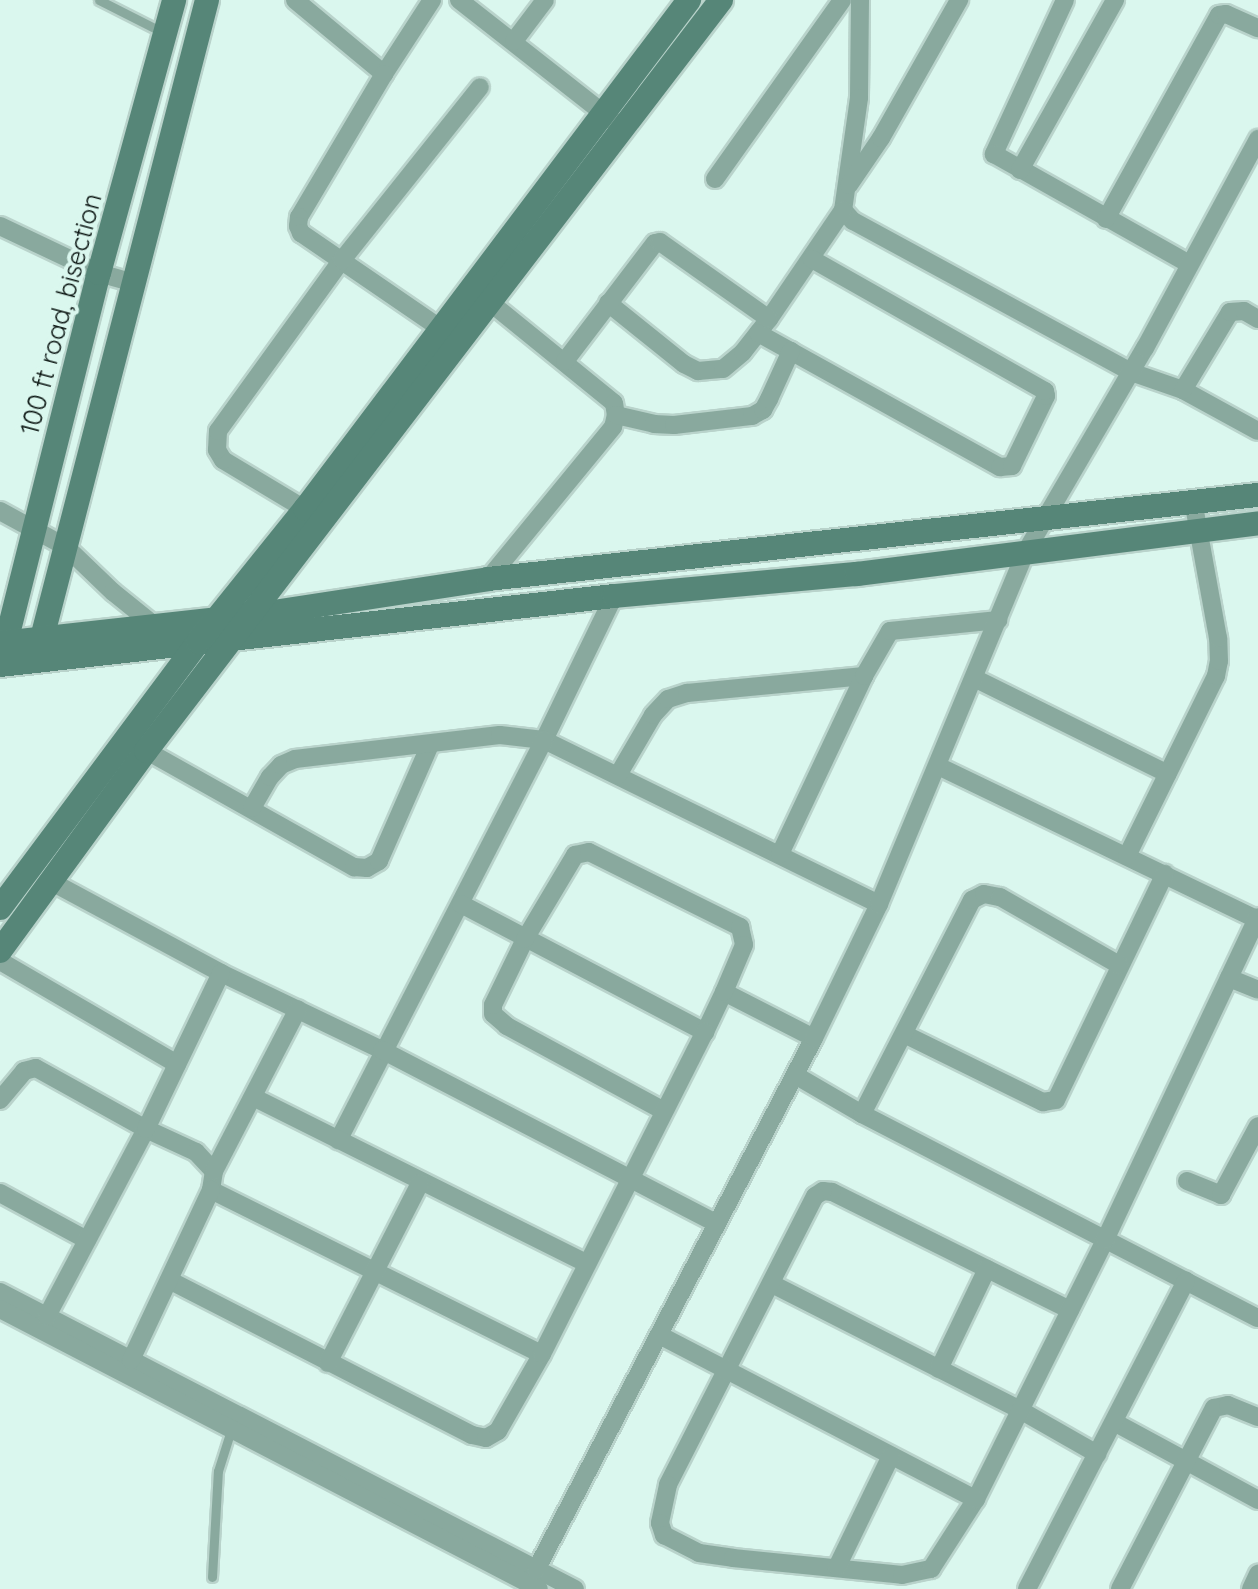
<!DOCTYPE html>
<style>
body{margin:0}
#map{position:relative;width:1258px;height:1589px;overflow:hidden;background:#daf7ee;font-family:Quicksand,sans-serif}
div>[style]{position:absolute}
[style*='--x']{left:calc(var(--x)*1px);top:calc(var(--y)*1px);width:calc(var(--w)*1px);rotate:calc(var(--a)*1deg)}
.roads{filter:drop-shadow(2px 0 #b9d3cb) drop-shadow(-2px 0 #b9d3cb) drop-shadow(0 2px #b9d3cb) drop-shadow(0 -2px #b9d3cb)}
.lane>*{height:9px;margin:-4.5px;padding:0 4.5px;transform-origin:4.5px;border-radius:4.5px;background:#89a99e}
.street>*{height:18px;margin:-9px;padding:0 9px;transform-origin:9px;border-radius:9px;background:#89a99e}
.secondary>*{height:24px;margin:-12px;padding:0 12px;transform-origin:12px;border-radius:12px;background:#568678}
span{translate:-50% -50%;white-space:nowrap;text-align:center;line-height:1.15;-webkit-text-stroke:8px #daf7ee;paint-order:stroke}
.street-label{font-size:26px;color:#0b1512}
</style>
<div id="map">
<div class="roads">
<div class="lane">
<div style="--x:99;--y:0;--w:73;--a:26.9"></div>
<div style="--x:212;--y:1577;--w:106;--a:-86.8"></div>
<div style="--x:218;--y:1471;--w:43;--a:-72.4"></div>
</div>
<div class="street">
<div style="--x:295;--y:0;--w:116;--a:39.7"></div>
<div style="--x:432;--y:0;--w:88;--a:123"></div>
<div style="--x:384;--y:74;--w:166;--a:120.7"></div>
<div style="--x:299;--y:217;--w:9;--a:96"></div>
<div style="--x:298;--y:226;--w:8;--a:67"></div>
<div style="--x:301;--y:233;--w:170;--a:34.4"></div>
<div style="--x:459;--y:0;--w:206;--a:38.1"></div>
<div style="--x:860;--y:0;--w:98;--a:90.6"></div>
<div style="--x:859;--y:98;--w:113;--a:98.1"></div>
<div style="--x:843;--y:210;--w:15;--a:48"></div>
<div style="--x:853;--y:221;--w:316;--a:28.5"></div>
<div style="--x:1131;--y:372;--w:55;--a:19.1"></div>
<div style="--x:1183;--y:390;--w:85;--a:28.7"></div>
<div style="--x:1065;--y:0;--w:170;--a:114.8"></div>
<div style="--x:994;--y:154;--w:224;--a:29.4"></div>
<div style="--x:514;--y:41;--w:51;--a:-52.9"></div>
<div style="--x:1020;--y:170;--w:195;--a:-60.8"></div>
<div style="--x:715;--y:179;--w:219;--a:-54.6"></div>
<div style="--x:849;--y:185;--w:57;--a:-55.8"></div>
<div style="--x:881;--y:138;--w:159;--a:-60.5"></div>
<div style="--x:1106;--y:219;--w:233;--a:-61"></div>
<div style="--x:1219;--y:15;--w:7;--a:-8"></div>
<div style="--x:1226;--y:14;--w:35;--a:24"></div>
<div style="--x:0;--y:226;--w:110;--a:25.4"></div>
<div style="--x:99;--y:273;--w:36;--a:16"></div>
<div style="--x:481;--y:295;--w:171;--a:39.1"></div>
<div style="--x:614;--y:403;--w:12;--a:81"></div>
<div style="--x:616;--y:415;--w:12;--a:104"></div>
<div style="--x:613;--y:427;--w:197;--a:129.4"></div>
<div style="--x:608;--y:303;--w:97;--a:38.8"></div>
<div style="--x:684;--y:364;--w:16;--a:27"></div>
<div style="--x:698;--y:371;--w:25;--a:-5"></div>
<div style="--x:723;--y:369;--w:26;--a:-40"></div>
<div style="--x:743;--y:352;--w:42;--a:-51.8"></div>
<div style="--x:769;--y:319;--w:132;--a:-55.8"></div>
<div style="--x:758;--y:333;--w:277;--a:29"></div>
<div style="--x:1000;--y:467;--w:12;--a:-5"></div>
<div style="--x:1012;--y:466;--w:78;--a:-64.1"></div>
<div style="--x:1046;--y:396;--w:5;--a:-101"></div>
<div style="--x:1045;--y:391;--w:268;--a:-150.5"></div>
<div style="--x:565;--y:361;--w:148;--a:-52.7"></div>
<div style="--x:655;--y:243;--w:5;--a:-11"></div>
<div style="--x:660;--y:242;--w:133;--a:35.2"></div>
<div style="--x:1183;--y:390;--w:91;--a:-58.9"></div>
<div style="--x:1230;--y:312;--w:14;--a:-4"></div>
<div style="--x:1244;--y:311;--w:16;--a:30"></div>
<div style="--x:616;--y:415;--w:39;--a:13"></div>
<div style="--x:654;--y:424;--w:20;--a:3"></div>
<div style="--x:674;--y:425;--w:79;--a:-6.6"></div>
<div style="--x:752;--y:416;--w:13;--a:-29"></div>
<div style="--x:763;--y:410;--w:13;--a:-61"></div>
<div style="--x:769;--y:399;--w:53;--a:-65.4"></div>
<div style="--x:0;--y:511;--w:75;--a:28.6"></div>
<div style="--x:66;--y:547;--w:65;--a:43.8"></div>
<div style="--x:113;--y:592;--w:53;--a:38.8"></div>
<div style="--x:154;--y:625;--w:8;--a:76"></div>
<div style="--x:313;--y:514;--w:105;--a:-149"></div>
<div style="--x:223;--y:460;--w:12;--a:-121"></div>
<div style="--x:217;--y:450;--w:19;--a:-87"></div>
<div style="--x:218;--y:431;--w:211;--a:-54.1"></div>
<div style="--x:342;--y:260;--w:221;--a:-51.4"></div>
<div style="--x:614;--y:596;--w:160;--a:115.9"></div>
<div style="--x:544;--y:740;--w:373;--a:26.1"></div>
<div style="--x:974;--y:678;--w:216;--a:26.3"></div>
<div style="--x:138;--y:746;--w:248;--a:29.3"></div>
<div style="--x:354;--y:867;--w:13;--a:4"></div>
<div style="--x:367;--y:868;--w:14;--a:-30"></div>
<div style="--x:379;--y:861;--w:127;--a:-66.3"></div>
<div style="--x:938;--y:766;--w:355;--a:25.7"></div>
<div style="--x:618;--y:775;--w:69;--a:-59.7"></div>
<div style="--x:653;--y:715;--w:22;--a:-47"></div>
<div style="--x:668;--y:699;--w:20;--a:-18"></div>
<div style="--x:687;--y:693;--w:178;--a:-5.5"></div>
<div style="--x:252;--y:808;--w:36;--a:-60"></div>
<div style="--x:270;--y:777;--w:16;--a:-47"></div>
<div style="--x:281;--y:765;--w:15;--a:-23"></div>
<div style="--x:295;--y:759;--w:206;--a:-6.7"></div>
<div style="--x:500;--y:735;--w:44;--a:6.5"></div>
<div style="--x:544;--y:740;--w:450;--a:117.2"></div>
<div style="--x:780;--y:854;--w:197;--a:-64.7"></div>
<div style="--x:864;--y:676;--w:52;--a:-60"></div>
<div style="--x:890;--y:631;--w:109;--a:-5.8"></div>
<div style="--x:1127;--y:856;--w:201;--a:-63.7"></div>
<div style="--x:1216;--y:676;--w:15;--a:-79"></div>
<div style="--x:1219;--y:661;--w:23;--a:-92"></div>
<div style="--x:1218;--y:638;--w:139;--a:-100.3"></div>
<div style="--x:52;--y:882;--w:192;--a:28.3"></div>
<div style="--x:221;--y:973;--w:178;--a:25.6"></div>
<div style="--x:382;--y:1050;--w:377;--a:27.4"></div>
<div style="--x:461;--y:904;--w:276;--a:27.7"></div>
<div style="--x:705;--y:1032;--w:44;--a:-64.6"></div>
<div style="--x:724;--y:992;--w:101;--a:27.1"></div>
<div style="--x:0;--y:961;--w:205;--a:30.2"></div>
<div style="--x:1229;--y:978;--w:31;--a:22"></div>
<div style="--x:906;--y:1035;--w:153;--a:26.1"></div>
<div style="--x:1043;--y:1102;--w:13;--a:-9"></div>
<div style="--x:1056;--y:1100;--w:251;--a:-64.3"></div>
<div style="--x:795;--y:1075;--w:78;--a:30.2"></div>
<div style="--x:862;--y:1114;--w:445;--a:27.3"></div>
<div style="--x:255;--y:1098;--w:370;--a:26.5"></div>
<div style="--x:0;--y:1100;--w:38;--a:-50"></div>
<div style="--x:24;--y:1071;--w:12;--a:-14"></div>
<div style="--x:36;--y:1068;--w:126;--a:29"></div>
<div style="--x:146;--y:1129;--w:55;--a:24.7"></div>
<div style="--x:196;--y:1152;--w:26;--a:47"></div>
<div style="--x:214;--y:1171;--w:19;--a:99"></div>
<div style="--x:211;--y:1190;--w:369;--a:26.4"></div>
<div style="--x:664;--y:1111;--w:179;--a:-151.6"></div>
<div style="--x:507;--y:1026;--w:18;--a:-139"></div>
<div style="--x:493;--y:1014;--w:9;--a:-90"></div>
<div style="--x:493;--y:1005;--w:73;--a:-64.1"></div>
<div style="--x:525;--y:939;--w:98;--a:-59.2"></div>
<div style="--x:575;--y:855;--w:14;--a:-12"></div>
<div style="--x:589;--y:852;--w:169;--a:26.4"></div>
<div style="--x:740;--y:927;--w:18;--a:77"></div>
<div style="--x:744;--y:945;--w:51;--a:113.1"></div>
<div style="--x:862;--y:1114;--w:241;--a:-62.8"></div>
<div style="--x:972;--y:900;--w:13;--a:-27"></div>
<div style="--x:984;--y:894;--w:16;--a:11"></div>
<div style="--x:1000;--y:897;--w:137;--a:29.7"></div>
<div style="--x:214;--y:1171;--w:182;--a:-62.6"></div>
<div style="--x:1187;--y:1181;--w:37;--a:22"></div>
<div style="--x:1221;--y:1195;--w:78;--a:-61.8"></div>
<div style="--x:0;--y:1193;--w:99;--a:28.4"></div>
<div style="--x:169;--y:1280;--w:340;--a:27.1"></div>
<div style="--x:472;--y:1435;--w:14;--a:12"></div>
<div style="--x:486;--y:1438;--w:14;--a:-30"></div>
<div style="--x:498;--y:1431;--w:89;--a:-60.3"></div>
<div style="--x:542;--y:1354;--w:361;--a:-63.2"></div>
<div style="--x:772;--y:1284;--w:278;--a:26.9"></div>
<div style="--x:1020;--y:1410;--w:89;--a:29.7"></div>
<div style="--x:0;--y:1292;--w:647;--a:27.32"></div>
<div style="--x:0;--y:1309;--w:607;--a:27.45"></div>
<div style="--x:1070;--y:1310;--w:266;--a:-153.6"></div>
<div style="--x:832;--y:1192;--w:9;--a:-174"></div>
<div style="--x:823;--y:1191;--w:9;--a:148"></div>
<div style="--x:815;--y:1196;--w:324;--a:117"></div>
<div style="--x:668;--y:1485;--w:39;--a:102"></div>
<div style="--x:660;--y:1523;--w:13;--a:72"></div>
<div style="--x:664;--y:1535;--w:39;--a:27"></div>
<div style="--x:699;--y:1553;--w:34;--a:8"></div>
<div style="--x:733;--y:1558;--w:170;--a:5.7"></div>
<div style="--x:902;--y:1575;--w:30;--a:-12"></div>
<div style="--x:931;--y:1569;--w:83;--a:-57.3"></div>
<div style="--x:976;--y:1499;--w:289;--a:-63.5"></div>
<div style="--x:1105;--y:1240;--w:357;--a:-64.7"></div>
<div style="--x:47;--y:1316;--w:212;--a:-62.1"></div>
<div style="--x:146;--y:1129;--w:173;--a:-64.3"></div>
<div style="--x:659;--y:1335;--w:357;--a:27.4"></div>
<div style="--x:131;--y:1360;--w:188;--a:-64.8"></div>
<div style="--x:328;--y:1363;--w:202;--a:-62.9"></div>
<div style="--x:939;--y:1369;--w:111;--a:-64.4"></div>
<div style="--x:1114;--y:1422;--w:164;--a:28.4"></div>
<div style="--x:837;--y:1567;--w:123;--a:-64.1"></div>
<div style="--x:536;--y:1570;--w:600;--a:-62.41"></div>
<div style="--x:814;--y:1038;--w:149;--a:-64.1"></div>
<div style="--x:879;--y:904;--w:380;--a:-67.4"></div>
<div style="--x:1025;--y:553;--w:238;--a:-59.7"></div>
<div style="--x:1145;--y:348;--w:238;--a:-61.6"></div>
<div style="--x:1027;--y:1589;--w:347;--a:-62.7"></div>
<div style="--x:1120;--y:1589;--w:204;--a:-62.6"></div>
<div style="--x:1214;--y:1408;--w:14;--a:-12"></div>
<div style="--x:1228;--y:1405;--w:32;--a:22"></div>
<div style="--x:1251;--y:1589;--w:17;--a:-65"></div>
</div>
<div class="secondary">
<div style="--x:42;--y:638;--w:659;--a:-75.5"></div>
<div style="--x:6;--y:642;--w:381;--a:-75.9"></div>
<div style="--x:99;--y:273;--w:283;--a:-74.6"></div>
<div style="--x:0;--y:643;--w:256;--a:-6.3"></div>
<div style="--x:254;--y:615;--w:237;--a:-8.7"></div>
<div style="--x:488;--y:579;--w:775;--a:-6.23"></div>
<div style="--x:0;--y:665;--w:618;--a:-6.41"></div>
<div style="--x:614;--y:596;--w:244;--a:-5.2"></div>
<div style="--x:857;--y:574;--w:404;--a:-7.2"></div>
<div style="--x:0;--y:908;--w:332;--a:-53.3"></div>
<div style="--x:198;--y:642;--w:171;--a:-51.2"></div>
<div style="--x:305;--y:509;--w:638;--a:-52.97"></div>
<div style="--x:0;--y:951;--w:248;--a:-53.9"></div>
<div style="--x:146;--y:751;--w:946;--a:-52.56"></div>
</div>
</div>
<div class="street-label">
<span style="left:61px;top:314px;rotate:-75deg">100 ft road, bisection</span>
</div>
</div>
